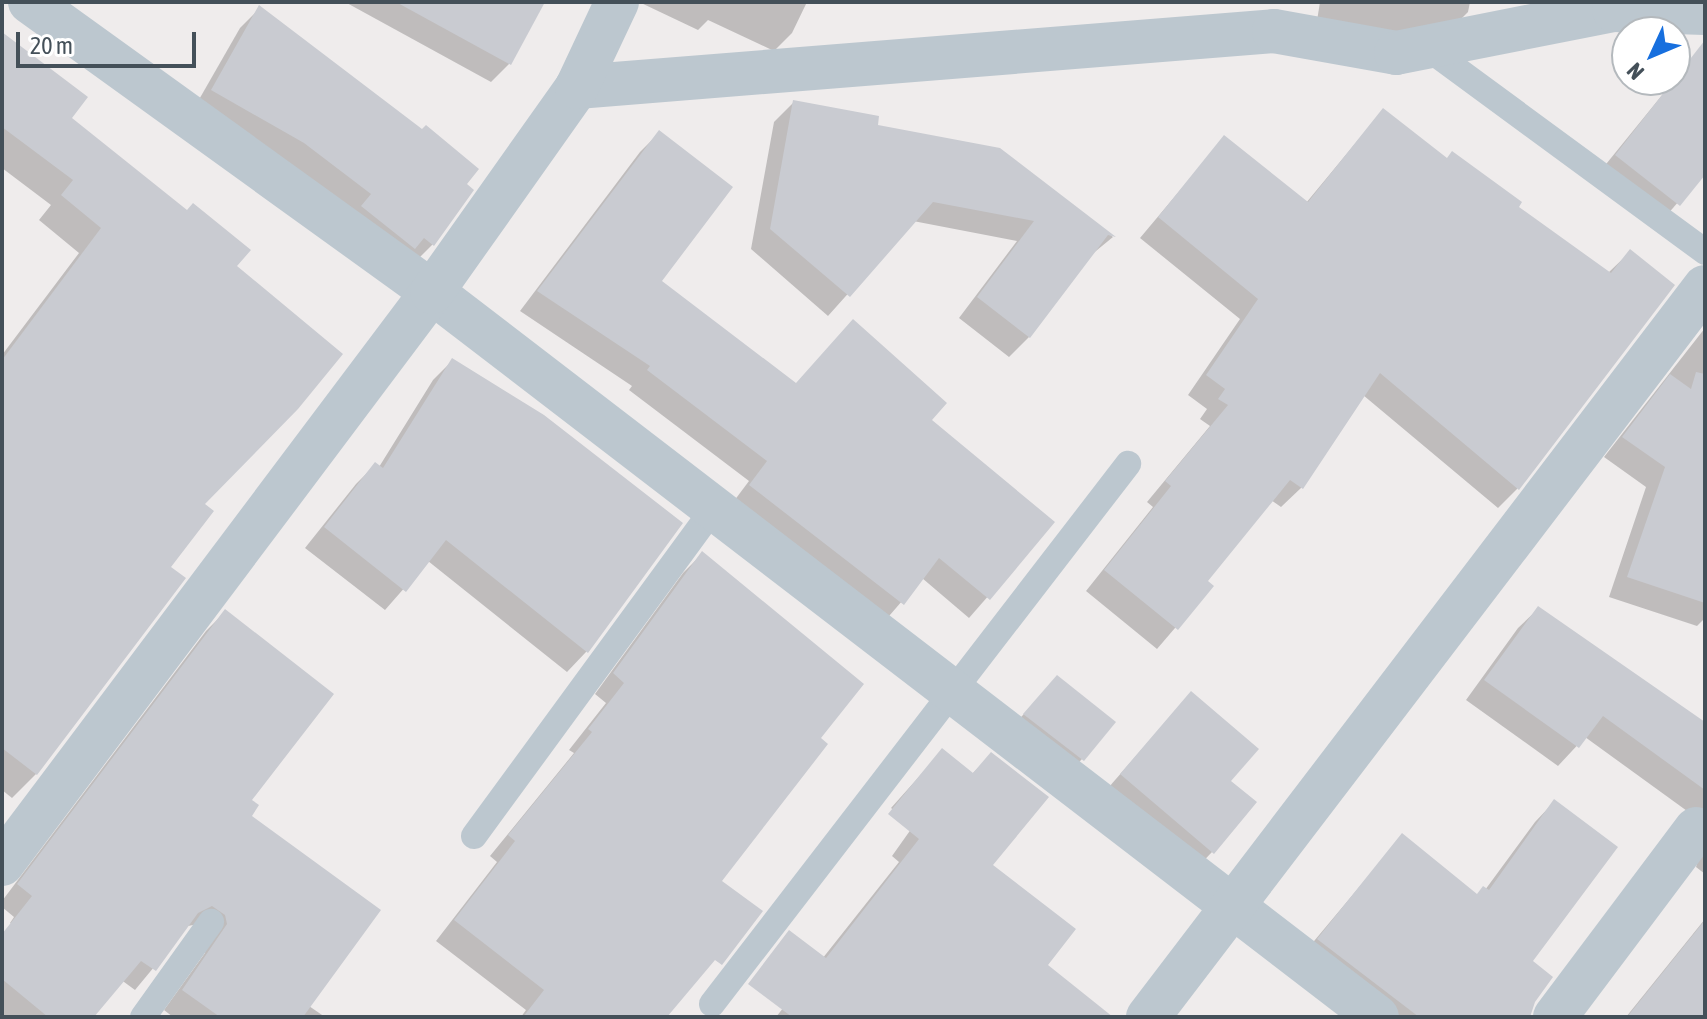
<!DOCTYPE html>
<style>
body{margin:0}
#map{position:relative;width:1707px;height:1019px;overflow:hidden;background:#efecec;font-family:"Asap Condensed",sans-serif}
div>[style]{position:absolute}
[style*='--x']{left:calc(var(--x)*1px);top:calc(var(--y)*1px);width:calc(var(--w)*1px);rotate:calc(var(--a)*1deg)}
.shadow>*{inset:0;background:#0003}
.building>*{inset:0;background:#c9cbd1}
.service>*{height:26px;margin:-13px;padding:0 13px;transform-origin:13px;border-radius:13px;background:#bcc7cf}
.minor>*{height:44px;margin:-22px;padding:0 22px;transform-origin:22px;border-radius:22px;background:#bcc7cf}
span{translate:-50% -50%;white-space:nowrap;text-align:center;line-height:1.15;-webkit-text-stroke:6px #fff;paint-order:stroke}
.frame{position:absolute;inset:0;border:4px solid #445059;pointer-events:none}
.north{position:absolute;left:1611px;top:16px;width:80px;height:80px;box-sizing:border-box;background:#fff;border:2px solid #b4b9bd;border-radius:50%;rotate:226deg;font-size:22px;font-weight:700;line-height:32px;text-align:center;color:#445059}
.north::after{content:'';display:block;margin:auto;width:28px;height:36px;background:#176fde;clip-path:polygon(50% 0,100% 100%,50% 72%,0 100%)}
.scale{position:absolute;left:16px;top:32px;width:180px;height:36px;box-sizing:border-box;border:4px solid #445059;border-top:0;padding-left:10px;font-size:24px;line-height:28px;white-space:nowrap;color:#445059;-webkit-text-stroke:6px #fff;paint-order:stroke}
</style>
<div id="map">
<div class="shadow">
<div style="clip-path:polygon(345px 2px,543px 2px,509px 64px,491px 82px)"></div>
<div style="clip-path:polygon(639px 2px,807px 2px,792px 33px,774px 51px,708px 20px,698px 30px)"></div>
<div style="clip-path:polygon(1320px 2px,1470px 2px,1468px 12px,1448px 32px,1400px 42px,1316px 27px)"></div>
<div style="clip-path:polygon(260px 8px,422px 131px,464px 185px,434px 243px,414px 263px,193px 110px,240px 28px)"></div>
<div style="clip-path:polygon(2px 34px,69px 118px,234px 267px,202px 504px,168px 567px,36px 774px,12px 798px,2px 790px,2px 355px,79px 253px,39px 220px,51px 205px,2px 168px)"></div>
<div style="clip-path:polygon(1702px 46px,1705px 171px,1660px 223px,1598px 174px)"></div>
<div style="clip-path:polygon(794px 102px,875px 126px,999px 150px,1113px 237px,1091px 255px,1029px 337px,1009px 357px,959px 318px,1017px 241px,913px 221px,828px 316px,751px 249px,774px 122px)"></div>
<div style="clip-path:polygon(1383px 110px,1446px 160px,1608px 273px,1630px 252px,1672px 285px,1517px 489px,1498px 508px,1363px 395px,1301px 488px,1281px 507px,1271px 500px,1205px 581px,1211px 586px,1157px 649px,1086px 591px,1153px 507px,1147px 502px,1210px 426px,1200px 419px,1207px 409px,1188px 395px,1240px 319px,1140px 238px,1224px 138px,1306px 203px)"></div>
<div style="clip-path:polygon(659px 133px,660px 282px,795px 385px,929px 420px,1053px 522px,969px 618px,922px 578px,883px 623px,731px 505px,749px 481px,629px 390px,632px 386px,520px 311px,640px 152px)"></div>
<div style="clip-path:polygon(1705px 328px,1705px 618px,1697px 626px,1609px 597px,1646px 487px,1604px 457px)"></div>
<div style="clip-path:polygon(452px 361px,681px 523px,586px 652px,567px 672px,428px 561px,385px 610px,305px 548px,356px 484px,375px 465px,379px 467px,433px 380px)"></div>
<div style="clip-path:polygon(702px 554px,818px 738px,719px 881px,665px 1017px,521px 1017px,526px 1010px,436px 941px,497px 862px,490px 856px,574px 753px,569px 750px,606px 703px,595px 694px,683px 573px)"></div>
<div style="clip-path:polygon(1538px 609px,1705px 726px,1705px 824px,1585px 737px,1558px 766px,1466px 700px,1518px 628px)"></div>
<div style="clip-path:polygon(225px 612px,249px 816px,309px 1006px,325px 1017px,173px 1017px,164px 1010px,205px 953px,206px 935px,193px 925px,188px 926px,135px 990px,120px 979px,108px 991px,10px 923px,14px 917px,2px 907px,2px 901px,206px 631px)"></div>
<div style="clip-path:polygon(1057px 677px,1082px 759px,1063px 779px,1005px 735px)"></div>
<div style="clip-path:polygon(1191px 693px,1228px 782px,1212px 852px,1193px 872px,1102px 795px)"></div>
<div style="clip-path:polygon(942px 751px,971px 775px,991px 755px,990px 865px,1045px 965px,1083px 1017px,776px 1017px,899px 862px,892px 856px,914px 825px,891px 808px)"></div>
<div style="clip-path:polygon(1554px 802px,1520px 1017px,1371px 1017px,1299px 959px,1402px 836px,1476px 896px,1485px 890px,1535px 822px)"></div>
<div style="clip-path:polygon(1705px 836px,1705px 874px,1696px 867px)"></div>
<div style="clip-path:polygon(1705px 919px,1705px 1017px,1626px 1017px)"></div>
<div style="clip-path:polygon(2px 973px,55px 1017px,2px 1017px)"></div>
</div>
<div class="building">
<div style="clip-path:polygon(396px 2px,545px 2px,511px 65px)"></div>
<div style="clip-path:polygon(259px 5px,422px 129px,426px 125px,479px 169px,467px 184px,474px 190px,434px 246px,424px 238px,415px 249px,361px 206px,371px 194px,304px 143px,211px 90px)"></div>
<div style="clip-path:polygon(2px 32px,88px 97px,72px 118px,187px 210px,193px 203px,251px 250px,237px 266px,343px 354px,298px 409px,205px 504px,214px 511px,171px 567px,186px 578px,37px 775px,2px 748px,2px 360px,101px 228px,61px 195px,73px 180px,2px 127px)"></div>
<div style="clip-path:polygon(1705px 40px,1705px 175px,1680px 206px,1615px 155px)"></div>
<div style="clip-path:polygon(793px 100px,879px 116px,878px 125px,1000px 148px,1116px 237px,1108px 235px,1030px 338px,977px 297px,1034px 221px,933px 202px,850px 297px,770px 229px)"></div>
<div style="clip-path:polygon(1383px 108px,1447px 158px,1452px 151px,1522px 202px,1519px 207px,1611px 273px,1630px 249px,1675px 285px,1519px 490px,1380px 373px,1303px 489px,1290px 480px,1208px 581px,1214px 586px,1178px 630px,1104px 570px,1171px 486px,1165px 481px,1228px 405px,1218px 399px,1225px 389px,1206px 375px,1258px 299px,1158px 217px,1224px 135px,1308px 202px)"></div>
<div style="clip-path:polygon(659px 130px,733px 187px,662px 281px,796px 383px,853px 319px,947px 403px,932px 420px,1055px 522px,990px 600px,939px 558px,904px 605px,749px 485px,767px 461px,647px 370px,650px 366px,537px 291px)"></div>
<div style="clip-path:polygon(452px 358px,544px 415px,683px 523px,588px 653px,446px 540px,406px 592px,324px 527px,375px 462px,383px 468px)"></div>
<div style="clip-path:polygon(1696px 372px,1705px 374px,1705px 603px,1627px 577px,1665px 467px,1622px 437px,1670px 374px,1691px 389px)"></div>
<div style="clip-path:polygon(702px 551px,864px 684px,821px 738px,828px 744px,722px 881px,763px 911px,722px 965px,715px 960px,667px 1017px,523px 1017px,544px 990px,454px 920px,515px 841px,508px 835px,592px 732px,588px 729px,624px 683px,613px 673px)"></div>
<div style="clip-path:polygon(1538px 606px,1705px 722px,1705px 790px,1603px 716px,1579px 748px,1484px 680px)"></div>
<div style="clip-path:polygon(225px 609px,334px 694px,252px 800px,259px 805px,252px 816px,381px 910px,303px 1017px,220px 1017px,182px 990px,227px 924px,225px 915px,212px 906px,198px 913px,156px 971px,141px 961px,94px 1017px,48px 1017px,2px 979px,2px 934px,32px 896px,17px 884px)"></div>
<div style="clip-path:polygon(1057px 675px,1116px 722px,1084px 761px,1023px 714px)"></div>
<div style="clip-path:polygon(1191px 691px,1259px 749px,1231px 781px,1257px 802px,1214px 854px,1120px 774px)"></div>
<div style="clip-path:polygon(942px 748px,973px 773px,991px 752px,1049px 797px,993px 865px,1076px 929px,1048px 965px,1113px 1017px,792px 1017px,748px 984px,789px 930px,826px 958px,919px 839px,888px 814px)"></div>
<div style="clip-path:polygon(1554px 799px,1618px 847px,1533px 961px,1553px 977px,1535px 1002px,1530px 1017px,1419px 1017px,1317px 939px,1402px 833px,1477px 894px,1483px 886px,1489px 890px)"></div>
<div style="clip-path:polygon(1705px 920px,1705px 1017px,1627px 1017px)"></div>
</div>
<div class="service">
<div style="--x:1429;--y:49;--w:343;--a:36.3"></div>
<div style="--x:474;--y:836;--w:406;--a:-53.8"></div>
<div style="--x:712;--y:1004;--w:682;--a:-52.39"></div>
<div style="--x:143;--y:1017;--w:117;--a:-54.4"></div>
</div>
<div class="minor">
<div style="--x:30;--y:2;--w:496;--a:35.8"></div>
<div style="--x:432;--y:292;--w:1191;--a:37.5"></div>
<div style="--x:577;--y:87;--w:699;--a:-4.59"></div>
<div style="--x:1274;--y:31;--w:124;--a:10.2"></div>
<div style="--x:1396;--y:53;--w:222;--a:-11.2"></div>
<div style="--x:1614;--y:10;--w:91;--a:1.9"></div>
<div style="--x:2;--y:864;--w:716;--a:-53.07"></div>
<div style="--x:432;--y:292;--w:251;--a:-54.7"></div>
<div style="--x:577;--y:87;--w:94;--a:-64.8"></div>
<div style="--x:1148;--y:1017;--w:918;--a:-52.66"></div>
<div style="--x:1555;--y:1017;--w:235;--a:-53.1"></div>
</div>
<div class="frame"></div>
<div class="north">N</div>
<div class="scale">20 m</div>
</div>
